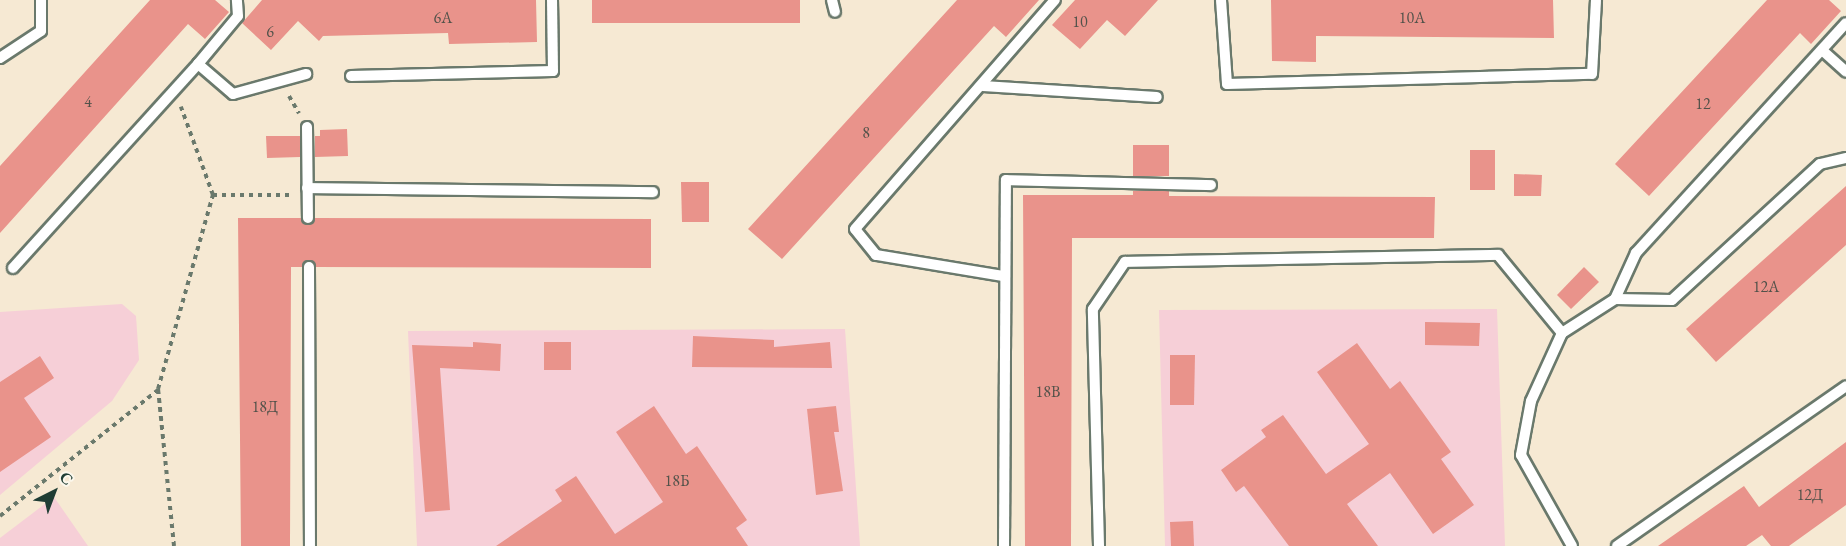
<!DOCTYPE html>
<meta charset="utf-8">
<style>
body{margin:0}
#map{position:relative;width:1846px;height:546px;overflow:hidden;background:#f6e9d3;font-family:"EB Garamond",serif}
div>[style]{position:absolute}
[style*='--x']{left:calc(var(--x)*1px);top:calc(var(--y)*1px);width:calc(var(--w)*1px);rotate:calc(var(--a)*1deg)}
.built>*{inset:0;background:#f6cfd7}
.building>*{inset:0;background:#e9938b}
.path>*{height:4px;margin-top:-2px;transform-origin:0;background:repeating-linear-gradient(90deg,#6a796c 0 4.5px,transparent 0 9px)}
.roads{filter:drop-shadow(2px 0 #6a796c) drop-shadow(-2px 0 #6a796c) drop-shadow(0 2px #6a796c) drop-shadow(0 -2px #6a796c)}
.lane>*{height:10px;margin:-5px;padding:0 5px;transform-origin:5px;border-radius:5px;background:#fff}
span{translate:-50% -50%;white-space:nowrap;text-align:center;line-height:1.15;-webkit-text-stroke:4.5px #fbf7ec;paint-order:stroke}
.number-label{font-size:16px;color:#52524a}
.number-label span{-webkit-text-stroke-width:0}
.north{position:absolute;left:24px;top:462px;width:60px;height:60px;-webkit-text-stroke:4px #fbf7ec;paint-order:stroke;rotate:42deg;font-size:16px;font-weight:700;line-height:24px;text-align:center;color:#1f3d34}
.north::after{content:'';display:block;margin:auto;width:21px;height:27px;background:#1f3d34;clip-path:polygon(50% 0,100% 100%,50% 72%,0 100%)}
</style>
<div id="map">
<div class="built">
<div style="clip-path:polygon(122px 304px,136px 316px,139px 360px,112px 401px,0 495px,0 312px)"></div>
<div style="clip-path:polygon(1497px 309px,1505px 546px,1165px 546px,1159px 310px)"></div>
<div style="clip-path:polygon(845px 329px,860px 546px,417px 546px,408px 331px)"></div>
<div style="clip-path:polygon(54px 497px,88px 546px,0 546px,0 538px)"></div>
</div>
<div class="building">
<div style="clip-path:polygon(150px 0,215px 0,229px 12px,205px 39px,188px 24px,0 233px,0 166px)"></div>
<div style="clip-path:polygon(262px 0,536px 0,537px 42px,449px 44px,448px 33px,323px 36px,319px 41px,298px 21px,271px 50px,242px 23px)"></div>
<div style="clip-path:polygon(592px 0,800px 0,800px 23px,592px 23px)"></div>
<div style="clip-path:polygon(957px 0,1039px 0,1006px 37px,994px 26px,782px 259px,748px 229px)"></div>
<div style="clip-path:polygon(1075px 0,1158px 0,1125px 36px,1107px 20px,1080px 49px,1052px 25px)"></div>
<div style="clip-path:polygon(1271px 0,1553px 0,1554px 38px,1316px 36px,1316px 62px,1272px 61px)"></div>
<div style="clip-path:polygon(1767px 0,1829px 0,1841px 11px,1811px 44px,1800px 33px,1649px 196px,1615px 164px)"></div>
<div style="clip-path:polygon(347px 129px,348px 156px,315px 157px,315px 136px,320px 136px,320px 130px)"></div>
<div style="clip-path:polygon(266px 136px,300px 136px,300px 157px,267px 158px)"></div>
<div style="clip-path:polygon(1133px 145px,1169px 145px,1169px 176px,1133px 176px)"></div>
<div style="clip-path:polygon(1470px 150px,1495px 150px,1495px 190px,1470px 190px)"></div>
<div style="clip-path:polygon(1514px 174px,1542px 175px,1541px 196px,1514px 196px)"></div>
<div style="clip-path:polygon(681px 182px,709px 182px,709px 222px,682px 222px)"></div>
<div style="clip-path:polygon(1846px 186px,1846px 245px,1716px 362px,1686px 329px)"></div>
<div style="clip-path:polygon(1133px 191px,1169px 191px,1169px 196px,1435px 197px,1434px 238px,1072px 238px,1071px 546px,1025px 546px,1023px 195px,1133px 195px)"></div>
<div style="clip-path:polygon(238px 218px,301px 218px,308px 225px,315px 218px,651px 219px,651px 268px,316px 267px,310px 260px,302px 267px,291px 267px,290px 546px,241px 546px)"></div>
<div style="clip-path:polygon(1584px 267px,1599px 282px,1571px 309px,1557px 295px)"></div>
<div style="clip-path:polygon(1425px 322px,1480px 323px,1479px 346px,1425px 345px)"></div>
<div style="clip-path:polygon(693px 336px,774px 340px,774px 347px,830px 342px,832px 368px,692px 367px)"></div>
<div style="clip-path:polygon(473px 342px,501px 344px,500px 371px,440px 368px,450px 510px,425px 512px,412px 345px,473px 347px)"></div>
<div style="clip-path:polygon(544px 342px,571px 342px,571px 370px,544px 370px)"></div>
<div style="clip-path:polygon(1357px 343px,1390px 389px,1400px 381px,1436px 431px,1451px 452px,1441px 459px,1474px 505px,1433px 534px,1390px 473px,1347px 504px,1378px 546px,1289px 546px,1244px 486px,1236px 492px,1221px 470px,1266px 437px,1261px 430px,1283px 415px,1326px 474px,1369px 444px,1317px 372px)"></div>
<div style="clip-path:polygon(1170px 355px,1195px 355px,1194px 405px,1170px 405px)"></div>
<div style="clip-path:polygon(40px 356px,54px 378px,24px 398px,51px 437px,0 472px,0 382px)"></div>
<div style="clip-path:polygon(654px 406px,686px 454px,697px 446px,747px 520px,736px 528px,748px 546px,496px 546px,562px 501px,555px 490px,576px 476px,615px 534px,663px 502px,616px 432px)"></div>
<div style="clip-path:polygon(836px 406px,839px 432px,834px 432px,843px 491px,816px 495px,807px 409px)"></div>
<div style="clip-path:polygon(1846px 442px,1846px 505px,1789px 546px,1771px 546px,1762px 535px,1746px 546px,1658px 546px,1744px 486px,1759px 507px)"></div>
<div style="clip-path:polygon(1193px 521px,1194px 546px,1171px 546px,1170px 522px)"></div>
</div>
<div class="path">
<div style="--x:289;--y:96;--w:20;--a:60"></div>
<div style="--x:213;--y:195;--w:77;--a:0"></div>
<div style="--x:0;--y:516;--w:202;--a:-38.6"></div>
<div style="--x:174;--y:546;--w:158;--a:-95.8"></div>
<div style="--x:158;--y:389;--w:202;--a:-74.2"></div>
<div style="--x:213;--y:195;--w:94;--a:-110"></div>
</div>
<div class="roads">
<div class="lane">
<div style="--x:832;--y:0;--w:12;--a:76"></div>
<div style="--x:1221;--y:0;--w:84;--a:85.9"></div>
<div style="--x:1227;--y:84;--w:365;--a:-1.6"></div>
<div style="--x:1592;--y:74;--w:74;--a:-86.9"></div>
<div style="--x:1823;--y:51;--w:31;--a:42"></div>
<div style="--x:0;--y:58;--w:49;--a:-33.4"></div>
<div style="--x:41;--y:31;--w:31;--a:-90"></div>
<div style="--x:198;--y:64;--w:46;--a:40.6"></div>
<div style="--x:233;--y:94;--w:76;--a:-15.3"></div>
<div style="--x:351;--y:76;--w:202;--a:-1.4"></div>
<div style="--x:553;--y:71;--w:71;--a:-90.8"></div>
<div style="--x:983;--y:86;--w:174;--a:3.6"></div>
<div style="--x:307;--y:127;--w:91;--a:89.4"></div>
<div style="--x:307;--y:188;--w:346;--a:0.7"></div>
<div style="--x:309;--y:267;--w:279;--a:89.8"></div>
<div style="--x:13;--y:268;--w:275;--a:-47.8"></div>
<div style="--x:198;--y:64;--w:62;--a:-50.2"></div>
<div style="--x:238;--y:16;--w:16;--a:-94"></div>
<div style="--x:1003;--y:276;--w:129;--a:-170.6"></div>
<div style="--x:876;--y:255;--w:33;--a:-129"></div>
<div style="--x:855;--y:229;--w:304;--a:-48.9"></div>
<div style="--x:1615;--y:299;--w:57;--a:1"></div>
<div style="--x:1672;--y:300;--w:201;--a:-42.6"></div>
<div style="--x:1820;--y:164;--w:27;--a:-13"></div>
<div style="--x:1562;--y:333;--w:63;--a:-32.7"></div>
<div style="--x:1615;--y:299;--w:51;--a:-65.5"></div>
<div style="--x:1636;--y:253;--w:311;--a:-47.6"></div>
<div style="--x:1004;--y:546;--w:366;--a:-89.7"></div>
<div style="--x:1006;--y:180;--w:205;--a:1.4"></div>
<div style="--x:1099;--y:546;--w:237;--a:-91.5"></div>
<div style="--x:1093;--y:309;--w:57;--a:-55.8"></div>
<div style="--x:1125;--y:262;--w:373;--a:-1.1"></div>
<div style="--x:1498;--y:255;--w:101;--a:50.6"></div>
<div style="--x:1562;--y:333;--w:75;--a:114.5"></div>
<div style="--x:1531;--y:401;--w:55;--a:100.5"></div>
<div style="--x:1521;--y:455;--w:104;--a:60.7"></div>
<div style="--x:1617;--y:546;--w:279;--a:-34.9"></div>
</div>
</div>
<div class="number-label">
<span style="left:443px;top:18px">6А</span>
<span style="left:1412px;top:18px">10А</span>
<span style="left:1080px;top:22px">10</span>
<span style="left:270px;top:32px">6</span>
<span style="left:88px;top:102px">4</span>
<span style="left:1703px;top:104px">12</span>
<span style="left:866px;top:133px">8</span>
<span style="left:1766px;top:287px">12А</span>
<span style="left:1048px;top:392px">18В</span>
<span style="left:265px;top:407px">18Д</span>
<span style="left:677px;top:481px">18Б</span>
<span style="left:1810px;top:495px">12Д</span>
</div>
<div class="north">С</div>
</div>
